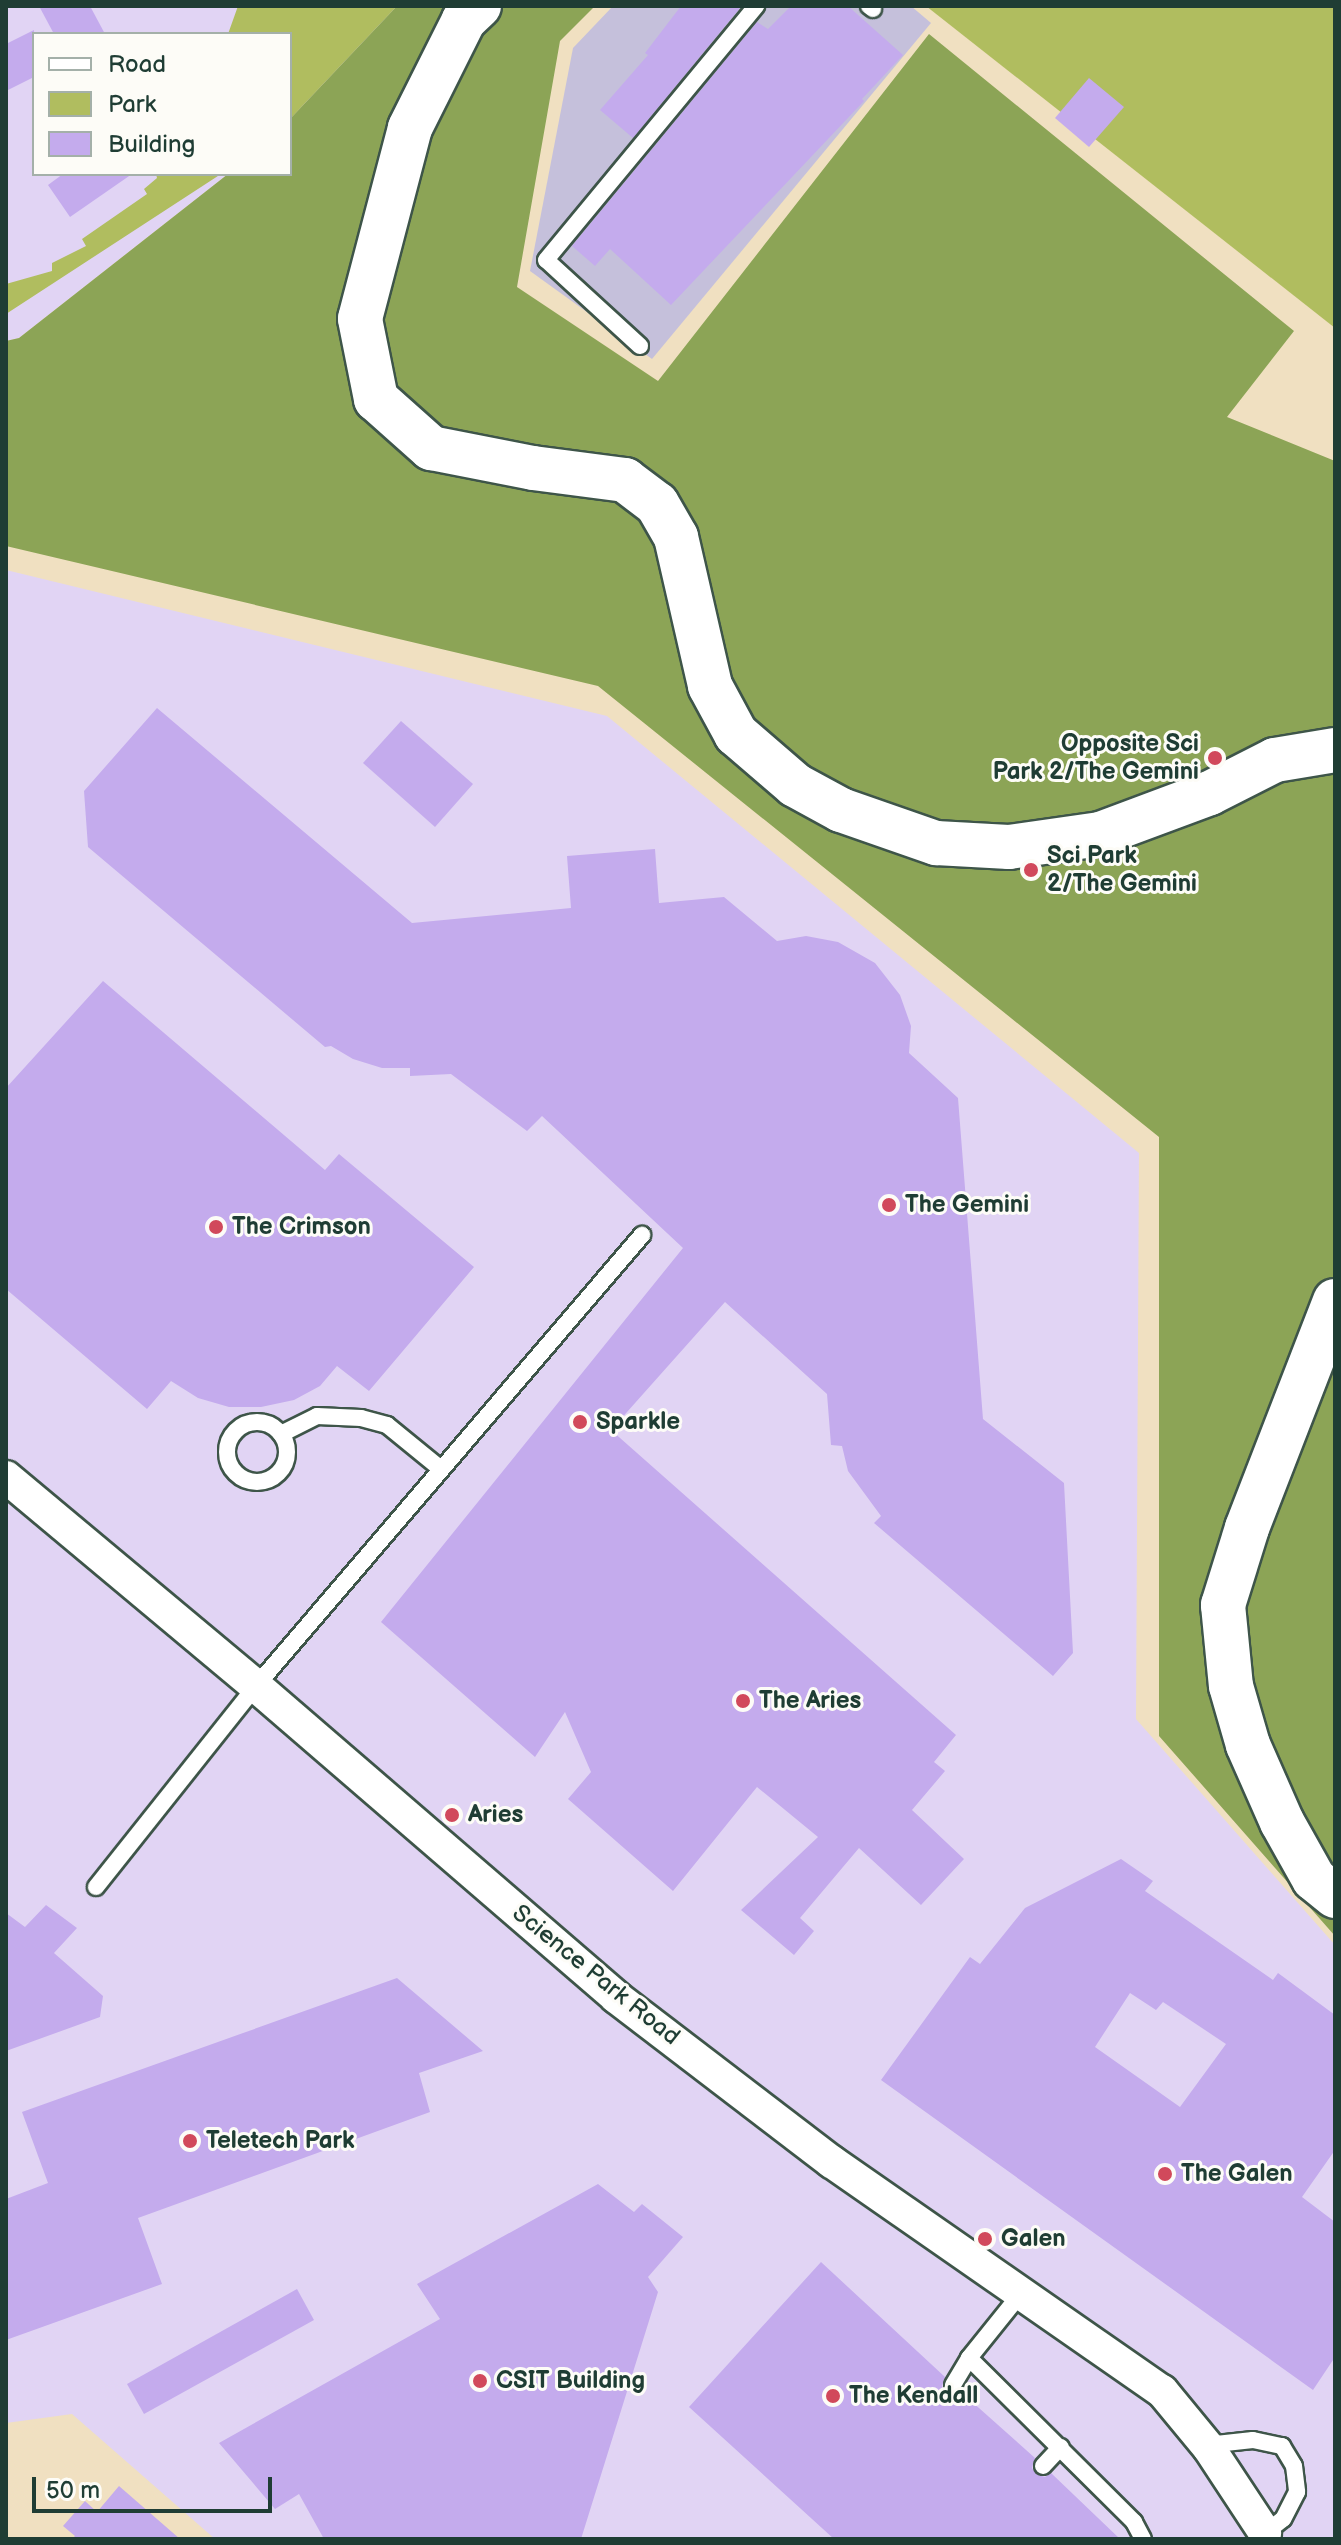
<!DOCTYPE html>
<style>
body{margin:0}
#map{position:relative;width:1341px;height:2545px;overflow:hidden;background:#f0e0c1;font-family:"Balsamiq Sans",sans-serif}
div>[style]{position:absolute}
[style*='--x']{left:calc(var(--x)*1px);top:calc(var(--y)*1px);width:calc(var(--w)*1px);rotate:calc(var(--a)*1deg)}
.built>*{inset:0;background:#e1d4f4}
.industrial>*{inset:0;background:#c5c0db}
.green>*{inset:0;background:#b0bd5f}
.forest>*{inset:0;background:#8ca456}
.building>*{inset:0;background:#c4abed}
.roads{filter:drop-shadow(2px 0 #3e5549) drop-shadow(-2px 0 #3e5549) drop-shadow(0 2px #3e5549) drop-shadow(0 -2px #3e5549)}
.lane>*{height:16px;margin:-8px;padding:0 8px;transform-origin:8px;border-radius:8px;background:#fff}
.lane>.ring{margin:-8px;padding:0;box-sizing:content-box;background:none;border:16px solid #fff;border-radius:50%}
.street>*{height:32px;margin:-16px;padding:0 16px;transform-origin:16px;border-radius:16px;background:#fff}
.secondary>*{height:44px;margin:-22px;padding:0 22px;transform-origin:22px;border-radius:22px;background:#fff}
.dots>*{width:22px;height:22px;translate:-50% -50%;box-sizing:border-box;border:4px solid #fdfcf7;border-radius:50%}
span{translate:-50% -50%;white-space:nowrap;text-align:center;line-height:1.15;-webkit-text-stroke:6px #fdfcf7;paint-order:stroke}
.poi-label{font-size:24px;color:#1f3d34;font-weight:700}
.right{translate:-100% -50%;text-align:right}
.left{translate:0 -50%;text-align:left}
.street-label{font-size:24px;color:#1f3d34}
.frame{position:absolute;inset:0;border:8px solid #1f3d34;pointer-events:none}
.legend{position:absolute;left:32px;top:32px;width:260px;height:144px;box-sizing:border-box;background:#fdfcf7;border:2px solid #a4b0a9;margin:0;padding:10px 14px;list-style:none;font-size:24px;color:#1f3d34}
.legend li{display:flex;align-items:center;gap:16px;height:40px}
.legend b{width:40px;border:2px solid #a4b0a9}
.scale{position:absolute;left:32px;top:2477px;width:240px;height:36px;box-sizing:border-box;border:4px solid #1f3d34;border-top:0;padding-left:10px;font-size:24px;line-height:28px;white-space:nowrap;color:#1f3d34;-webkit-text-stroke:6px #fdfcf7;paint-order:stroke}
</style>
<div id="map">
<div class="built">
<div style="clip-path:polygon(6px 6px,397px 6px,290px 119px,290px 34px,34px 34px,34px 174px,228px 174px,19px 338px,6px 341px)"></div>
<div style="clip-path:polygon(6px 570px,607px 716px,1139px 1153px,1136px 1719px,1335px 1945px,1335px 2539px,215px 2539px,72px 2414px,6px 2423px)"></div>
</div>
<div class="industrial">
<div style="clip-path:polygon(613px 6px,911px 6px,931px 23px,652px 359px,530px 271px,573px 48px)"></div>
</div>
<div class="green">
<div style="clip-path:polygon(238px 6px,397px 6px,290px 119px,290px 34px,228px 34px)"></div>
<div style="clip-path:polygon(926px 6px,1335px 6px,1335px 328px)"></div>
<div style="clip-path:polygon(156px 174px,221px 174px,6px 314px,6px 284px,52px 271px,52px 263px,86px 246px,82px 239px,147px 194px,144px 189px,157px 178px)"></div>
</div>
<div class="forest">
<div style="clip-path:polygon(397px 6px,595px 6px,560px 41px,517px 287px,658px 381px,929px 34px,1294px 331px,1227px 417px,1335px 461px,1335px 1936px,1159px 1736px,1159px 1137px,598px 686px,6px 546px,6px 341px,19px 338px,228px 174px,290px 174px,290px 119px)"></div>
</div>
<div class="building">
<div style="clip-path:polygon(39px 6px,90px 6px,105px 34px,54px 34px)"></div>
<div style="clip-path:polygon(681px 6px,740px 8px,633px 138px,600px 110px,648px 55px,645px 53px)"></div>
<div style="clip-path:polygon(791px 6px,848px 6px,903px 55px,862px 99px,864px 101px,671px 305px,610px 249px,595px 266px,572px 246px,757px 22px,768px 29px)"></div>
<div style="clip-path:polygon(34px 30px,34px 77px,6px 91px,6px 44px)"></div>
<div style="clip-path:polygon(1089px 78px,1124px 107px,1089px 147px,1055px 118px)"></div>
<div style="clip-path:polygon(63px 174px,132px 174px,70px 217px,48px 185px)"></div>
<div style="clip-path:polygon(157px 708px,412px 923px,571px 908px,567px 856px,655px 849px,659px 903px,724px 897px,777px 941px,806px 936px,838px 942px,875px 963px,900px 995px,911px 1026px,909px 1053px,958px 1098px,983px 1419px,1064px 1483px,1073px 1653px,1053px 1676px,874px 1523px,881px 1516px,848px 1471px,842px 1446px,831px 1445px,827px 1394px,725px 1302px,611px 1430px,956px 1735px,934px 1762px,945px 1771px,912px 1810px,964px 1859px,921px 1905px,859px 1848px,800px 1918px,814px 1931px,794px 1955px,741px 1910px,818px 1837px,757px 1787px,673px 1891px,568px 1799px,591px 1772px,565px 1712px,535px 1757px,381px 1622px,683px 1248px,542px 1116px,527px 1131px,451px 1074px,410px 1076px,410px 1068px,382px 1068px,353px 1059px,331px 1046px,325px 1047px,88px 847px,84px 791px)"></div>
<div style="clip-path:polygon(401px 721px,473px 784px,435px 827px,363px 763px)"></div>
<div style="clip-path:polygon(103px 981px,325px 1170px,339px 1154px,474px 1267px,369px 1391px,337px 1366px,320px 1386px,294px 1400px,261px 1407px,229px 1407px,198px 1398px,171px 1381px,147px 1409px,6px 1289px,6px 1088px)"></div>
<div style="clip-path:polygon(evenodd,1121px 1859px,1153px 1881px,1145px 1891px,1273px 1980px,1278px 1973px,1335px 2015px,1335px 2150px,1302px 2197px,1335px 2222px,1335px 2357px,1313px 2390px,881px 2080px,970px 1957px,980px 1964px,1025px 1908px,1121px 1859px,1130px 1993px,1156px 2010px,1163px 2002px,1226px 2044px,1180px 2107px,1095px 2047px,1130px 1993px)"></div>
<div style="clip-path:polygon(46px 1905px,77px 1928px,54px 1953px,103px 1996px,100px 2017px,6px 2051px,6px 1913px,25px 1927px)"></div>
<div style="clip-path:polygon(397px 1978px,483px 2051px,419px 2073px,430px 2112px,138px 2218px,162px 2284px,6px 2340px,6px 2199px,48px 2183px,22px 2112px)"></div>
<div style="clip-path:polygon(598px 2184px,634px 2212px,642px 2204px,683px 2237px,648px 2277px,658px 2292px,581px 2539px,324px 2539px,299px 2494px,275px 2509px,219px 2443px,440px 2319px,417px 2284px)"></div>
<div style="clip-path:polygon(821px 2262px,945px 2377px,942px 2386px,947px 2394px,954px 2396px,961px 2392px,1035px 2458px,1032px 2468px,1036px 2474px,1045px 2477px,1051px 2473px,1120px 2539px,834px 2539px,689px 2407px)"></div>
<div style="clip-path:polygon(297px 2289px,314px 2320px,144px 2414px,127px 2384px)"></div>
<div style="clip-path:polygon(119px 2486px,180px 2539px,72px 2539px,75px 2536px,63px 2526px,85px 2501px,97px 2512px)"></div>
</div>
<div class="roads">
<div class="lane">
<div style="--x:869;--y:6;--w:5;--a:37"></div>
<div style="--x:640;--y:346;--w:127;--a:-137.5"></div>
<div style="--x:546;--y:260;--w:330;--a:-50.4"></div>
<div class="ring" style="left:227px;top:1422px;width:44px;height:44px"></div>
<div style="--x:281;--y:1434;--w:40;--a:-26.6"></div>
<div style="--x:317;--y:1416;--w:44;--a:2.6"></div>
<div style="--x:361;--y:1418;--w:27;--a:15"></div>
<div style="--x:387;--y:1425;--w:70;--a:39.2"></div>
<div style="--x:96;--y:1887;--w:257;--a:-51.5"></div>
<div style="--x:256;--y:1686;--w:594;--a:-49.44"></div>
<div style="--x:969;--y:2358;--w:233;--a:44.8"></div>
<div style="--x:1134;--y:2522;--w:19;--a:62"></div>
<div style="--x:953;--y:2385;--w:31;--a:-59"></div>
<div style="--x:969;--y:2358;--w:85;--a:-51.2"></div>
<div style="--x:1207;--y:2445;--w:46;--a:-6.2"></div>
<div style="--x:1253;--y:2440;--w:30;--a:12"></div>
<div style="--x:1282;--y:2446;--w:23;--a:59"></div>
<div style="--x:1294;--y:2466;--w:26;--a:83"></div>
<div style="--x:1297;--y:2492;--w:30;--a:117"></div>
<div style="--x:1283;--y:2519;--w:23;--a:142"></div>
<div style="--x:1043;--y:2466;--w:26;--a:-47"></div>
</div>
<div class="street">
<div style="--x:6;--y:1477;--w:326;--a:39.9"></div>
<div style="--x:256;--y:1686;--w:476;--a:40.8"></div>
<div style="--x:616;--y:1997;--w:272;--a:37.4"></div>
<div style="--x:832;--y:2162;--w:402;--a:34.8"></div>
<div style="--x:1162;--y:2391;--w:74;--a:50.5"></div>
<div style="--x:1209;--y:2448;--w:102;--a:56.6"></div>
</div>
<div class="secondary">
<div style="--x:479;--y:6;--w:21;--a:137"></div>
<div style="--x:464;--y:20;--w:121;--a:116.6"></div>
<div style="--x:410;--y:128;--w:197;--a:104.7"></div>
<div style="--x:360;--y:319;--w:82;--a:78.7"></div>
<div style="--x:376;--y:399;--w:74;--a:41.7"></div>
<div style="--x:431;--y:448;--w:104;--a:11.1"></div>
<div style="--x:533;--y:468;--w:93;--a:7.4"></div>
<div style="--x:625;--y:480;--w:40;--a:37"></div>
<div style="--x:657;--y:504;--w:38;--a:60"></div>
<div style="--x:676;--y:537;--w:153;--a:77.1"></div>
<div style="--x:710;--y:686;--w:55;--a:61.6"></div>
<div style="--x:736;--y:734;--w:78;--a:40.8"></div>
<div style="--x:795;--y:785;--w:52;--a:28.5"></div>
<div style="--x:841;--y:810;--w:101;--a:19.2"></div>
<div style="--x:936;--y:843;--w:73;--a:3.1"></div>
<div style="--x:1009;--y:847;--w:92;--a:-8.1"></div>
<div style="--x:1100;--y:834;--w:117;--a:-20.4"></div>
<div style="--x:1210;--y:793;--w:73;--a:-26.9"></div>
<div style="--x:1275;--y:760;--w:61;--a:-9.5"></div>
<div style="--x:1335;--y:1301;--w:243;--a:111.2"></div>
<div style="--x:1247;--y:1528;--w:81;--a:107.3"></div>
<div style="--x:1223;--y:1605;--w:81;--a:84.4"></div>
<div style="--x:1231;--y:1686;--w:61;--a:73.9"></div>
<div style="--x:1248;--y:1745;--w:84;--a:66.2"></div>
<div style="--x:1282;--y:1822;--w:65;--a:60.7"></div>
<div style="--x:1314;--y:1879;--w:27;--a:39"></div>
</div>
</div>
<div class="dots">
<div style="left:1215px;top:758px;background:#d1495b"></div>
<div style="left:1031px;top:870px;background:#d1495b"></div>
<div style="left:889px;top:1205px;background:#d1495b"></div>
<div style="left:216px;top:1227px;background:#d1495b"></div>
<div style="left:580px;top:1422px;background:#d1495b"></div>
<div style="left:743px;top:1701px;background:#d1495b"></div>
<div style="left:452px;top:1815px;background:#d1495b"></div>
<div style="left:190px;top:2141px;background:#d1495b"></div>
<div style="left:1165px;top:2174px;background:#d1495b"></div>
<div style="left:985px;top:2239px;background:#d1495b"></div>
<div style="left:480px;top:2381px;background:#d1495b"></div>
<div style="left:833px;top:2396px;background:#d1495b"></div>
</div>
<div class="poi-label">
<span class="right" style="left:1199px;top:758px">Opposite Sci<br>Park 2/The Gemini</span>
<span class="left" style="left:1047px;top:870px">Sci Park<br>2/The Gemini</span>
<span class="left" style="left:905px;top:1205px">The Gemini</span>
<span class="left" style="left:232px;top:1227px">The Crimson</span>
<span class="left" style="left:596px;top:1422px">Sparkle</span>
<span class="left" style="left:759px;top:1701px">The Aries</span>
<span class="left" style="left:468px;top:1815px">Aries</span>
<span class="left" style="left:206px;top:2141px">Teletech Park</span>
<span class="left" style="left:1181px;top:2174px">The Galen</span>
<span class="left" style="left:1001px;top:2239px">Galen</span>
<span class="left" style="left:496px;top:2381px">CSIT Building</span>
<span class="left" style="left:849px;top:2396px">The Kendall</span>
</div>
<div class="street-label">
<span style="left:596px;top:1975px;rotate:39deg">Science Park Road</span>
</div>
<div class="frame"></div>
<ul class="legend">
<li><b style="height:10px;background:#fff"></b>Road</li>
<li><b style="height:22px;background:#b0bd5f"></b>Park</li>
<li><b style="height:22px;background:#c4abed"></b>Building</li>
</ul>
<div class="scale">50 m</div>
</div>
